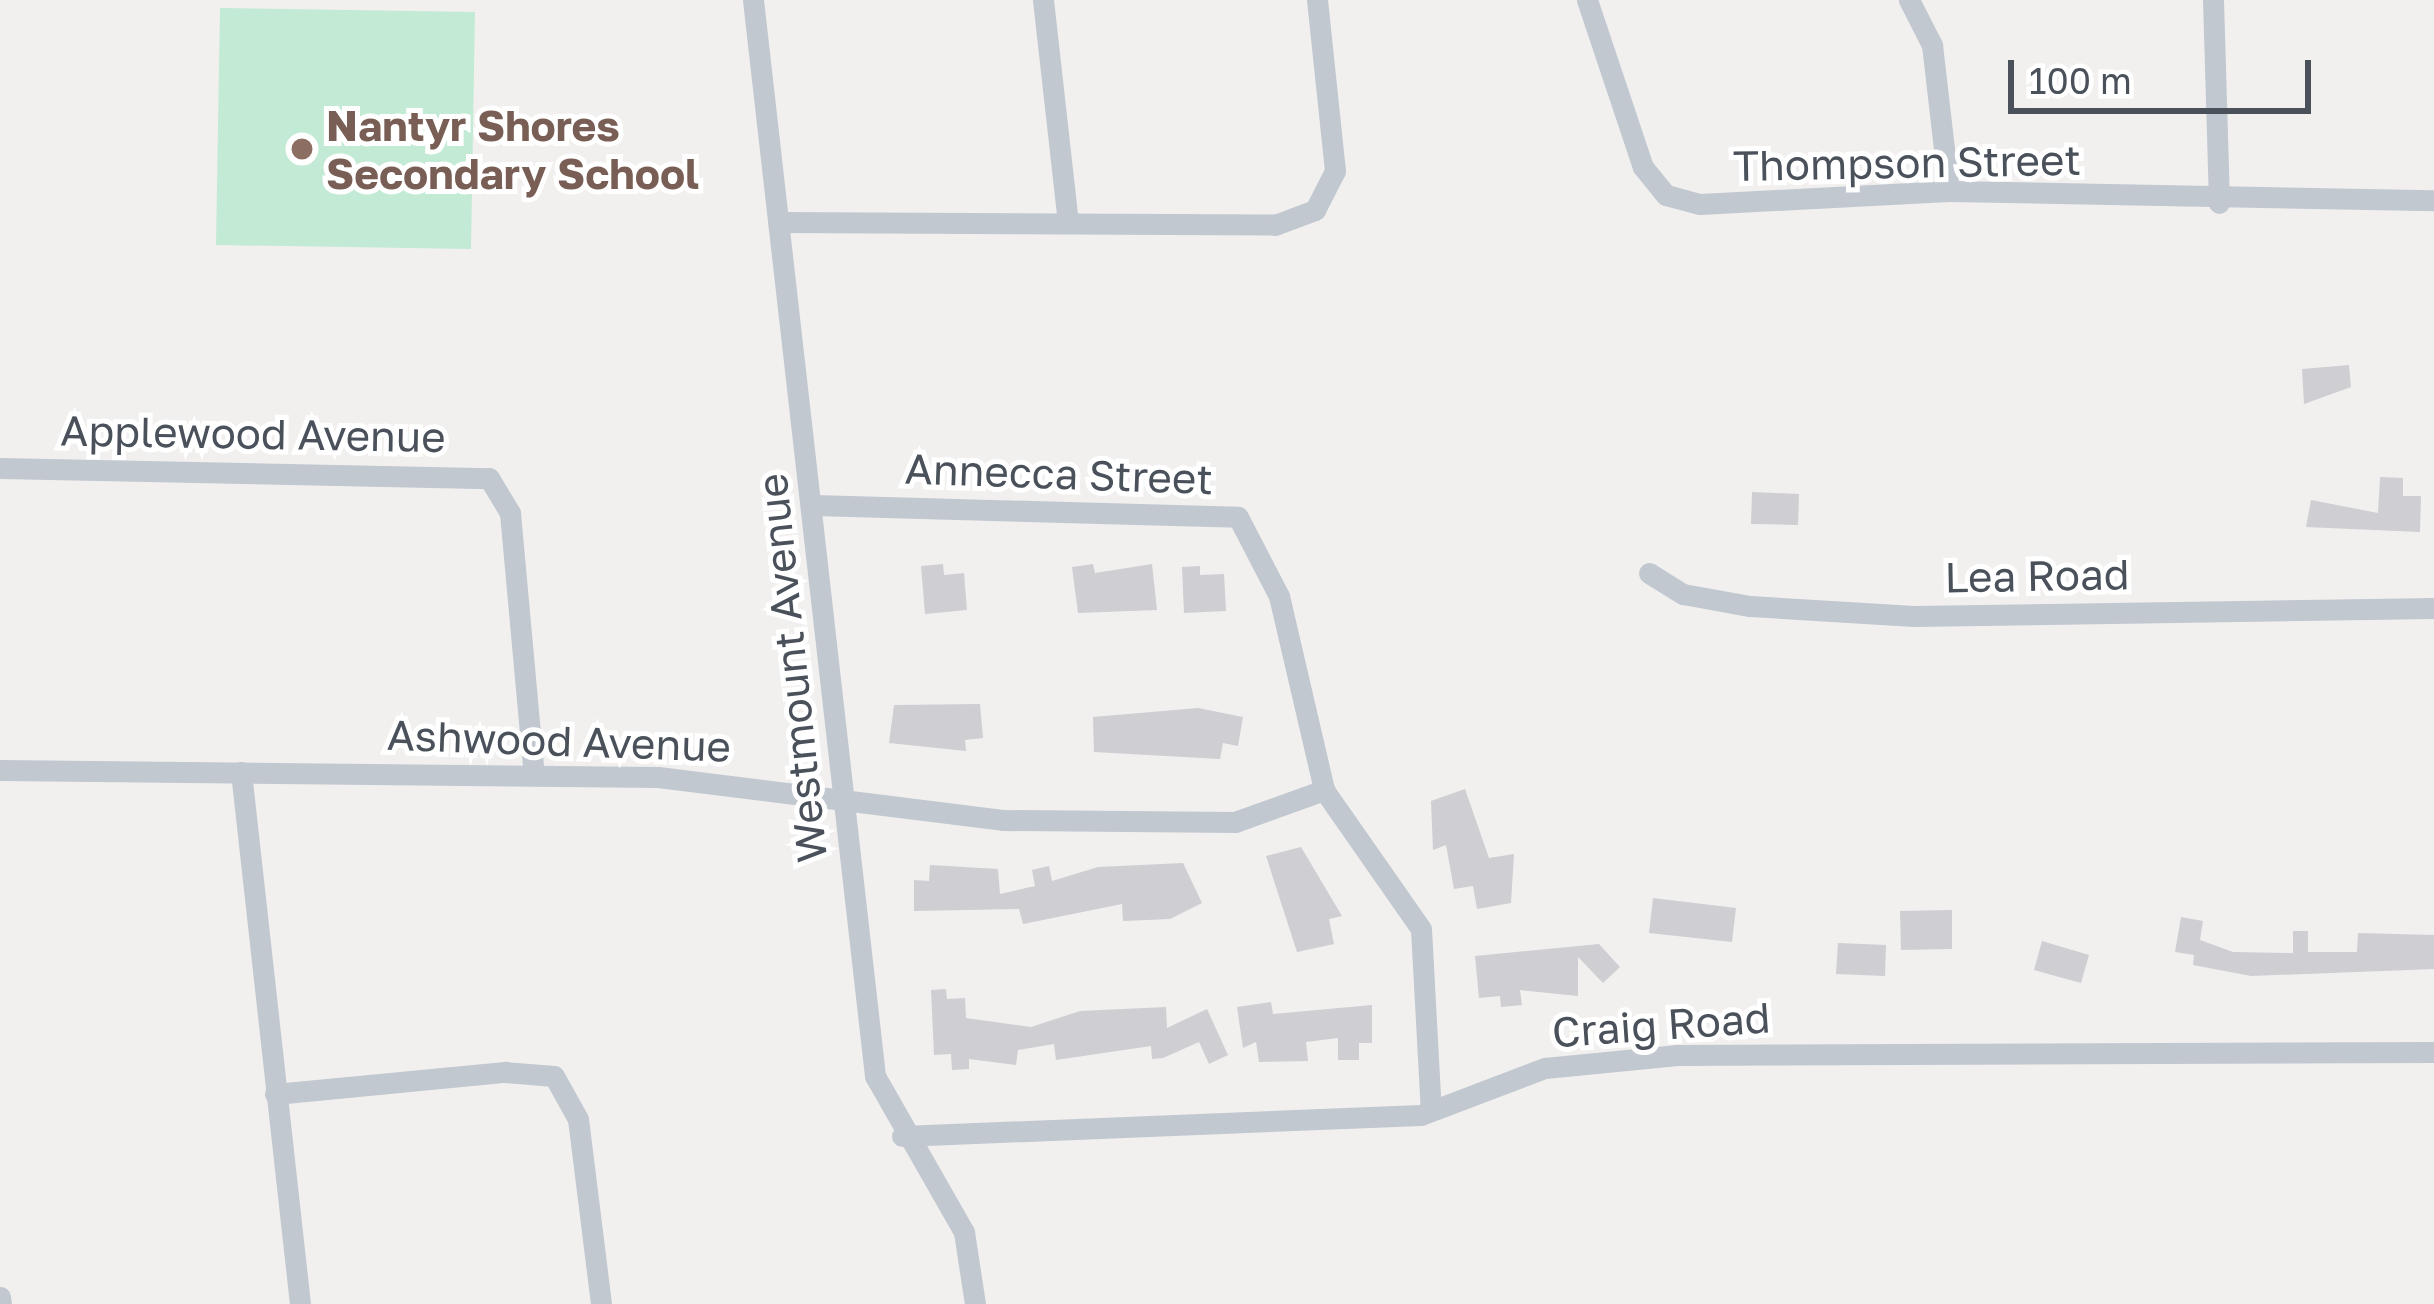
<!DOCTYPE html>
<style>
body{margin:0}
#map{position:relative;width:2434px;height:1304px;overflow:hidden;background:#f1f0ef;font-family:"Golos Text",sans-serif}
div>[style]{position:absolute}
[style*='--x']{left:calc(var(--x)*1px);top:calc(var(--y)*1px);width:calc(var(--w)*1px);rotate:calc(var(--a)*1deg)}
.green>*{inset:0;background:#c3ead5}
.building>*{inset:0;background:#ceced3}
.minor>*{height:21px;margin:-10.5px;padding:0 10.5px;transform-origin:10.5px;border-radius:10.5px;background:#c2c8cf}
.dots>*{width:33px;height:33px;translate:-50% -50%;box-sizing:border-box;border:6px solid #fff;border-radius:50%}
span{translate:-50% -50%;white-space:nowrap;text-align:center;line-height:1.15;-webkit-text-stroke:10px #fff;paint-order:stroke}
.education-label{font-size:42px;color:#785e54;font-weight:700}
.left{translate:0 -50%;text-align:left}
.street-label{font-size:42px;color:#4a515a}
.scale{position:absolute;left:2008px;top:60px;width:303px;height:54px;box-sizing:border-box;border:6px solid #4a515a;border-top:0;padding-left:15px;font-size:36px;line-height:42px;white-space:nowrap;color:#4a515a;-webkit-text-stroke:9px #fff;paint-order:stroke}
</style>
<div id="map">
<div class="green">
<div style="clip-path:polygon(220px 8px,475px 12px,471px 249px,216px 245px)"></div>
</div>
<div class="building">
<div style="clip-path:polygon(2349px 365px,2351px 387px,2304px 404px,2302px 369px)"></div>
<div style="clip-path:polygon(2380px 477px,2403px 478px,2403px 496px,2421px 496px,2420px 532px,2306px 527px,2311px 500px,2378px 513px)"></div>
<div style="clip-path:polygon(1752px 492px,1799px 494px,1798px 525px,1751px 524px)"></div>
<div style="clip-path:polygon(943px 564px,944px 575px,964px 573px,967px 610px,925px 614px,921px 566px)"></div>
<div style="clip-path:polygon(1093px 564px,1095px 573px,1152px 564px,1157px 610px,1078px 613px,1072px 567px)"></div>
<div style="clip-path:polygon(1200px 566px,1200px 575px,1224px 574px,1226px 611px,1184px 613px,1182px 567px)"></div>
<div style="clip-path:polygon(980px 704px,983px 738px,965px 740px,966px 751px,889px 743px,894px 705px)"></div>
<div style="clip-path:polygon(1198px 708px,1243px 717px,1238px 746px,1223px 743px,1220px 759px,1094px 752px,1093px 717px)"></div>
<div style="clip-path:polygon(1465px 789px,1489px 858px,1514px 854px,1511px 903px,1477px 909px,1473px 886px,1454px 889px,1446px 845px,1433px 850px,1431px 801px)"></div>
<div style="clip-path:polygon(1301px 847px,1342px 916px,1329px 919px,1334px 944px,1297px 952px,1266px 856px)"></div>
<div style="clip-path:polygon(1183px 863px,1202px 903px,1170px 919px,1123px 921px,1122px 904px,1023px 924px,1019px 909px,914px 911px,914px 880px,929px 881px,930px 865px,998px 869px,1000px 894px,1035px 886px,1032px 870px,1049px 866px,1052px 881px,1098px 867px)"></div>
<div style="clip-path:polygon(1653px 898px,1736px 908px,1732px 942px,1649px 933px)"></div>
<div style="clip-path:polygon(1952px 910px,1952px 949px,1901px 950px,1900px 911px)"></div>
<div style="clip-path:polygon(2181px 917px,2203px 921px,2200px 940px,2233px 952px,2293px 953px,2293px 931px,2308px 931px,2308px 952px,2357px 952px,2358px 933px,2434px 935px,2434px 969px,2251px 976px,2193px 965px,2194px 955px,2175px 952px)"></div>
<div style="clip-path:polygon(2042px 941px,2089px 955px,2081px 983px,2034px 970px)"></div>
<div style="clip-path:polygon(1838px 943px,1886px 945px,1885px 976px,1836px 974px)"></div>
<div style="clip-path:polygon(1599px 944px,1620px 967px,1603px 983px,1578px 957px,1578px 996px,1520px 990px,1522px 1005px,1501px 1007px,1500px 996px,1479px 998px,1475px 956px)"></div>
<div style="clip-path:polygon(946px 989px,947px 999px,965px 998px,966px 1018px,1031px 1027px,1080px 1011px,1166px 1007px,1167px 1028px,1207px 1009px,1228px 1055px,1209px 1064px,1199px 1042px,1163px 1058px,1152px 1059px,1151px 1046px,1056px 1060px,1054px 1044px,1018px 1050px,1016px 1065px,969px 1059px,969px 1069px,952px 1070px,951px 1054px,934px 1055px,931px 990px)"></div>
<div style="clip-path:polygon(1271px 1002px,1273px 1014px,1372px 1005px,1372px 1043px,1359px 1043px,1359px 1060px,1338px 1060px,1338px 1038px,1306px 1042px,1308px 1061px,1259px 1062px,1256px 1042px,1243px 1048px,1237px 1007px)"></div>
</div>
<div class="minor">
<div style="--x:753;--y:0;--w:1083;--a:83.53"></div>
<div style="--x:875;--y:1076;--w:180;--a:60.3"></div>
<div style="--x:964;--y:1232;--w:73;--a:81.3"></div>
<div style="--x:1043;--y:0;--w:224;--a:83.6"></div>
<div style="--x:1587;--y:0;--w:176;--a:71.5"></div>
<div style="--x:1643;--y:167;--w:36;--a:51"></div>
<div style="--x:1666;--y:195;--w:35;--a:15"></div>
<div style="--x:1700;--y:204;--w:249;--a:-3"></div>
<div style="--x:1949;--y:191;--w:485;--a:1.1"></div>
<div style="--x:1909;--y:0;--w:51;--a:62.9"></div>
<div style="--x:1932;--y:45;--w:147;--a:83.4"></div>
<div style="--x:2213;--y:0;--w:203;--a:88.3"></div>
<div style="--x:778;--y:222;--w:497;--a:0.3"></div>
<div style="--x:1275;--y:225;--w:43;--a:-20.6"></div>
<div style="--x:1315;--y:210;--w:44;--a:-62.9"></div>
<div style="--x:1335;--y:171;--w:172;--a:-96"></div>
<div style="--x:0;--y:468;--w:489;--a:1.2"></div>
<div style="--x:489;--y:478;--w:41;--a:59"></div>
<div style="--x:510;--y:513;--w:263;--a:84.8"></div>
<div style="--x:814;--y:505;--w:424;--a:1.6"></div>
<div style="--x:1238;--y:517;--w:89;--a:62.6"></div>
<div style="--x:1279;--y:596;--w:199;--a:76.9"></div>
<div style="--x:1324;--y:790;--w:169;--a:55.1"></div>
<div style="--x:1421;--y:929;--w:182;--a:86.9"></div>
<div style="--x:1649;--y:573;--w:40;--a:32"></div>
<div style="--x:1683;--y:594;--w:68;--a:10.2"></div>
<div style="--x:1750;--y:606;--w:164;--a:3.5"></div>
<div style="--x:1914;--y:616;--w:520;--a:-0.88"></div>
<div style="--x:0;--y:770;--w:658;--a:0.61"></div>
<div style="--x:658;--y:777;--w:347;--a:7.1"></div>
<div style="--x:1002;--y:820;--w:233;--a:0.5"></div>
<div style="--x:1235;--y:822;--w:95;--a:-19.8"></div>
<div style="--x:241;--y:772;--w:535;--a:83.67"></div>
<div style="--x:275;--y:1094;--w:231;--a:-5.5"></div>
<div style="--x:505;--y:1072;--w:49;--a:4.7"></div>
<div style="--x:554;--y:1076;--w:49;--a:60.8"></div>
<div style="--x:578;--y:1119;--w:186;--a:82.9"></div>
<div style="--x:902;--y:1136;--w:519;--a:-2.32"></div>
<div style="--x:1421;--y:1115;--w:133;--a:-20.8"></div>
<div style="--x:1545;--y:1068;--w:133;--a:-5.6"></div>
<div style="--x:1677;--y:1055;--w:757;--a:-0.23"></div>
<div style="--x:0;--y:1297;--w:7;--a:82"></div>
</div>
<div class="dots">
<div style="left:302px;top:149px;background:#8d6e63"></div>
</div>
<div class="education-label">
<span class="left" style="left:326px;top:149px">Nantyr Shores<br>Secondary School</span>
</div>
<div class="street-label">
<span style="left:1907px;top:162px;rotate:-1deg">Thompson Street</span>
<span style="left:253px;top:433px;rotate:1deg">Applewood Avenue</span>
<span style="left:1059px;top:473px;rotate:2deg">Annecca Street</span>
<span style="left:2037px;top:575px;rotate:-1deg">Lea Road</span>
<span style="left:791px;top:668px;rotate:-96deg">Westmount Avenue</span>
<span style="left:559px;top:740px;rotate:2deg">Ashwood Avenue</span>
<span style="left:1661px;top:1024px;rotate:-4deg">Craig Road</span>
</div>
<div class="scale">100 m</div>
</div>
